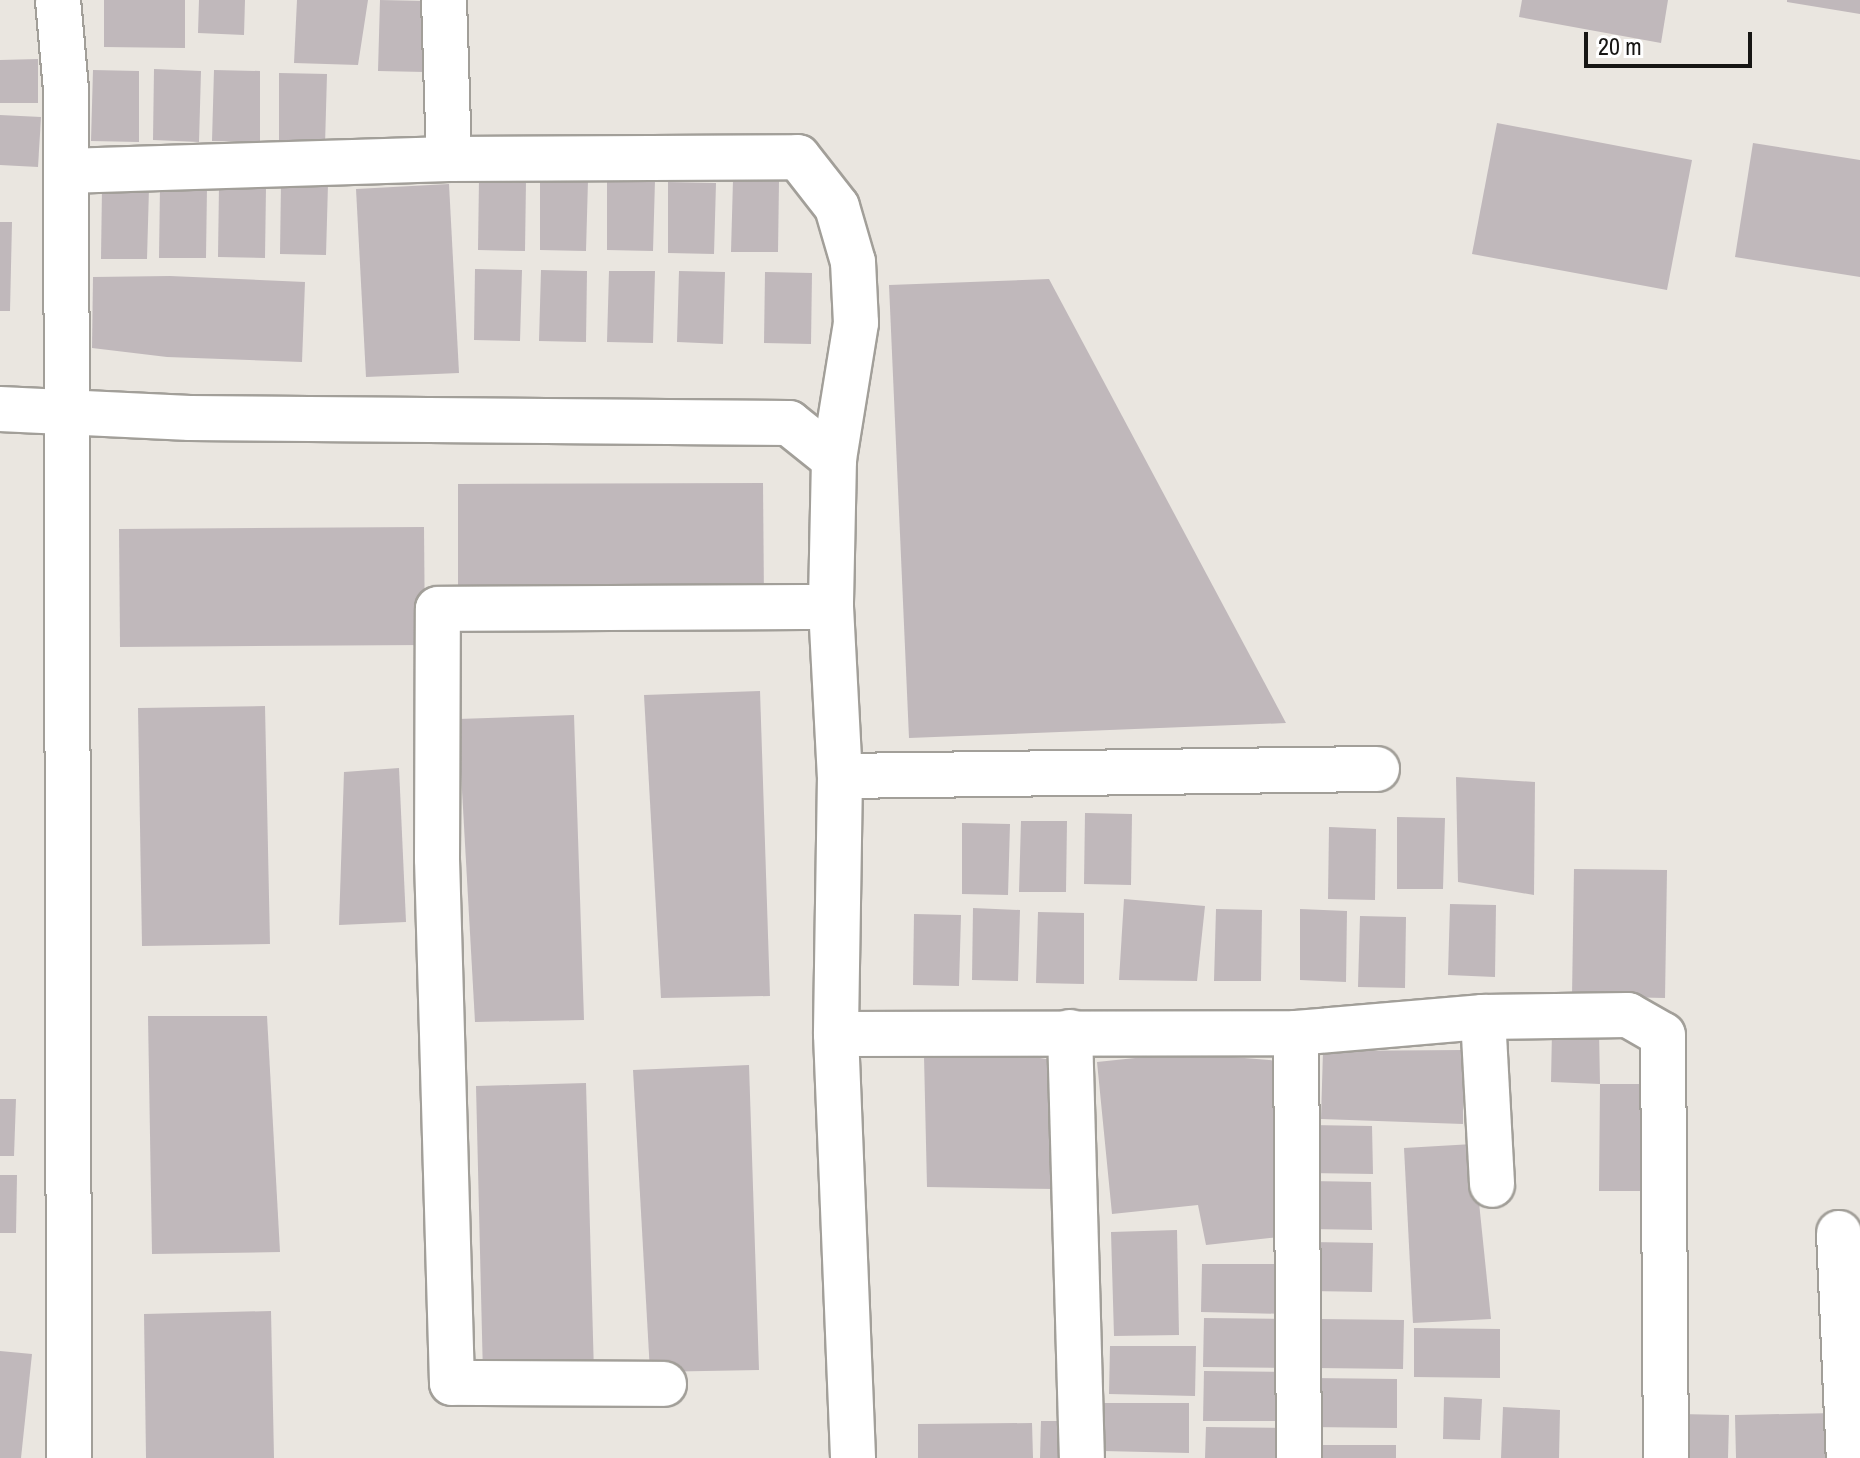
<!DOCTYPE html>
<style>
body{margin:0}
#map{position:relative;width:1860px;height:1458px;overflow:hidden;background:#eae6e0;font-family:"Archivo Narrow",sans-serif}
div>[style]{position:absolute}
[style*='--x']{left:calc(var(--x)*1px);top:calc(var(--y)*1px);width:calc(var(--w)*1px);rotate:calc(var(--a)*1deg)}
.building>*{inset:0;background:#c0b8bb}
.roads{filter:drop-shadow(2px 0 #a29f99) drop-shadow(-2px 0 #a29f99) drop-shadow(0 2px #a29f99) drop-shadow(0 -2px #a29f99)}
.minor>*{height:44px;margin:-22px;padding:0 22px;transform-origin:22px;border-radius:22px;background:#fff}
.tertiary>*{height:44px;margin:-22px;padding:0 22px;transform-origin:22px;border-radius:22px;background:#fff}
span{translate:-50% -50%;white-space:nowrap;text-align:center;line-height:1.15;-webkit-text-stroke:6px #fff;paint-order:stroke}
.scale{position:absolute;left:1584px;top:32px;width:168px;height:36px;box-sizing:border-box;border:4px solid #171614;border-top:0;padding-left:10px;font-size:24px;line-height:28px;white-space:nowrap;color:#171614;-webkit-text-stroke:6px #fff;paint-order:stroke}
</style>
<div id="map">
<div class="building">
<div style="clip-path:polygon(104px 0,185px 0,185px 48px,104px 47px)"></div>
<div style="clip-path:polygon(199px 0,245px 0,244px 35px,198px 33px)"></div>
<div style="clip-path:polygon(297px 0,368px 0,358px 65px,294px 63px)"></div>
<div style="clip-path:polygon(380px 0,426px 1px,425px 72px,378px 71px)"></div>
<div style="clip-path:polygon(1522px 0,1668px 0,1661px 43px,1519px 17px)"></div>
<div style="clip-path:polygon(1787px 0,1860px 0,1860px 14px,1787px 2px)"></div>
<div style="clip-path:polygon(38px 59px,38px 103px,0 103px,0 60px)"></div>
<div style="clip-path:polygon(154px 69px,201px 71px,199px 142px,153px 140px)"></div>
<div style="clip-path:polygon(93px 70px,139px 71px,139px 142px,91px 141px)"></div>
<div style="clip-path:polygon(214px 70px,260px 71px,260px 142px,212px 141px)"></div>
<div style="clip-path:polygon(279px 73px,327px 74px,325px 145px,279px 144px)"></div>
<div style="clip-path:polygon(0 115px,41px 117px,38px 167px,0 165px)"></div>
<div style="clip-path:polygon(1497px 123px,1692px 160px,1667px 290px,1472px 254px)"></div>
<div style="clip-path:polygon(1753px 143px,1860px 160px,1860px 277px,1735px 257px)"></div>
<div style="clip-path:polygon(479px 179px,526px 180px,525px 251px,478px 250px)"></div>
<div style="clip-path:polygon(540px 179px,588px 180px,586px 251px,540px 250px)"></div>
<div style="clip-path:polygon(607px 179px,655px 180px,653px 251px,607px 250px)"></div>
<div style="clip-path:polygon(733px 180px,779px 181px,778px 252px,731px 252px)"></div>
<div style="clip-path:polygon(668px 182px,716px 183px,714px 254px,668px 253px)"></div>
<div style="clip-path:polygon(281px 183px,328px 184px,326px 255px,280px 254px)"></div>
<div style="clip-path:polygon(449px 184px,459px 373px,366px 377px,356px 189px)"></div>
<div style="clip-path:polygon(219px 186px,266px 187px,265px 258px,218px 257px)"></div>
<div style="clip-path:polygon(160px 187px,207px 187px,206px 258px,159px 258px)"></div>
<div style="clip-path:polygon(102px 188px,149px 188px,147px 259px,101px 259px)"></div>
<div style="clip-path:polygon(0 222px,12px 222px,10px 311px,0 311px)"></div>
<div style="clip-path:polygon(475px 269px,522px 270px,520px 341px,474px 340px)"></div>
<div style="clip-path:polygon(541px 270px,587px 271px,586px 342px,539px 341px)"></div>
<div style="clip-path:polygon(609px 271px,655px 271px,653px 343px,607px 342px)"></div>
<div style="clip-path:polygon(679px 271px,725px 272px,723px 344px,677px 342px)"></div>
<div style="clip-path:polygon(765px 272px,812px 273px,811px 344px,764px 343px)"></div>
<div style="clip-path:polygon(170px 276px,305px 282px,302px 362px,167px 357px,92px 348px,93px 277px)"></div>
<div style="clip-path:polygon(1049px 279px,1286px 723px,909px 738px,889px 285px)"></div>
<div style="clip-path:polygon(763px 483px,764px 600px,458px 602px,458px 484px)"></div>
<div style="clip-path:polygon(424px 527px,425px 645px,120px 647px,119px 529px)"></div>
<div style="clip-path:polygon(760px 691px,770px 996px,661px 998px,644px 695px)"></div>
<div style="clip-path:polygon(265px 706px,270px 944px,142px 946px,138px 708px)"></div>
<div style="clip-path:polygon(574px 715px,584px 1020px,475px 1022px,458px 719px)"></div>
<div style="clip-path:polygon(399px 768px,406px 922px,339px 925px,344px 772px)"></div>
<div style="clip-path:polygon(1456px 777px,1535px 782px,1534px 895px,1458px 882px)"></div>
<div style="clip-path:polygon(1085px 813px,1132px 814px,1131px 885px,1084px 884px)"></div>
<div style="clip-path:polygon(1397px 817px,1445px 818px,1443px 889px,1397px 889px)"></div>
<div style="clip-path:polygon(1021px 821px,1067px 821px,1066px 892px,1019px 892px)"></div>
<div style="clip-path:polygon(962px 823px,1010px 824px,1008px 895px,962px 894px)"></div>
<div style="clip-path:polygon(1329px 827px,1376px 829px,1375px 900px,1328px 899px)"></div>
<div style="clip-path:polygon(1574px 869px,1667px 870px,1665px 998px,1572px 996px)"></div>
<div style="clip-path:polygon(1124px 899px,1205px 906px,1197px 981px,1119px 980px)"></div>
<div style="clip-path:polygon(1450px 904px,1496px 905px,1495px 977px,1448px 975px)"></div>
<div style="clip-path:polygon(973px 908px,1020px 910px,1018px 981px,972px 980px)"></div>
<div style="clip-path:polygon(1216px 909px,1262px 910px,1261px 981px,1214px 981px)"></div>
<div style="clip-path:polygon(1300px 909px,1347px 911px,1346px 982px,1300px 980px)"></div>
<div style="clip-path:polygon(1038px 912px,1084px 913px,1084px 984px,1036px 983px)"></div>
<div style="clip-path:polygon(914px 914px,961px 915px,959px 986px,913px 985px)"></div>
<div style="clip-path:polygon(1360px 916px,1406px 917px,1405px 988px,1358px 987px)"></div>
<div style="clip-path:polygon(148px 1016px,267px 1016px,280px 1252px,152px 1254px)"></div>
<div style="clip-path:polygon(1552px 1030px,1599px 1030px,1600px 1084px,1651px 1084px,1652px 1191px,1599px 1191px,1600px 1084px,1551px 1082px)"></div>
<div style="clip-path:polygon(1463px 1050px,1463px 1124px,1321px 1119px,1323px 1051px)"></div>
<div style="clip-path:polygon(1183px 1053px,1280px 1061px,1288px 1236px,1206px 1245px,1198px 1205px,1112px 1214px,1097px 1062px)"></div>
<div style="clip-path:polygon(1016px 1054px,1052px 1060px,1055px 1189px,927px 1187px,924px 1056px)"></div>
<div style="clip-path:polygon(749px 1065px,759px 1370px,650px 1372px,633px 1070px)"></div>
<div style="clip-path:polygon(586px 1083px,594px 1374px,483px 1376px,476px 1086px)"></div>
<div style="clip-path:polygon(0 1099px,16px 1099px,14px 1156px,0 1156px)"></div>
<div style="clip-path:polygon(1310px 1125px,1372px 1126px,1373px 1174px,1309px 1173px)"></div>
<div style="clip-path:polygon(1473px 1144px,1491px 1319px,1413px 1323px,1404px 1148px)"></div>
<div style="clip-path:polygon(0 1175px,17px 1175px,16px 1233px,0 1233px)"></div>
<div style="clip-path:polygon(1309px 1181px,1371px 1182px,1372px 1230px,1309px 1229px)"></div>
<div style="clip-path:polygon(1177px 1230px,1179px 1335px,1114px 1336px,1111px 1232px)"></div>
<div style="clip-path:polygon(1311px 1242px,1373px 1243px,1372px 1292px,1310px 1291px)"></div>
<div style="clip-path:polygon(1202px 1264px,1288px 1264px,1287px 1314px,1201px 1312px)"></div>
<div style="clip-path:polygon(271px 1311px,274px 1458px,146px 1458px,144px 1314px)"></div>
<div style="clip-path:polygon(1204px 1318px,1290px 1319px,1289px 1368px,1203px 1367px)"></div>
<div style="clip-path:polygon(1318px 1319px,1404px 1320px,1403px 1369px,1317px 1368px)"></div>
<div style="clip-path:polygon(1414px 1328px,1500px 1329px,1500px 1378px,1414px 1377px)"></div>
<div style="clip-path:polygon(1110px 1346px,1196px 1346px,1195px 1396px,1109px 1394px)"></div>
<div style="clip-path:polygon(0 1351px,32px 1354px,21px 1458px,0 1458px)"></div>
<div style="clip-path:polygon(1204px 1371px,1290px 1372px,1289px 1421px,1203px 1421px)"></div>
<div style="clip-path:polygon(1311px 1378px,1397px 1379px,1397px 1428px,1311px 1427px)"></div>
<div style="clip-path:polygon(1444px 1397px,1482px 1399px,1480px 1440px,1443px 1439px)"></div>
<div style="clip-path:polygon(1103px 1403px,1189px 1403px,1189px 1453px,1103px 1451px)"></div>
<div style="clip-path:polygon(1503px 1407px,1560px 1410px,1559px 1458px,1501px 1458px)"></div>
<div style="clip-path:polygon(1835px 1413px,1836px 1458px,1736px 1458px,1735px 1415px)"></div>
<div style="clip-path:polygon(1679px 1414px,1729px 1415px,1728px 1458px,1679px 1458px)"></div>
<div style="clip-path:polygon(1041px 1421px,1073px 1421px,1073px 1458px,1040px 1458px)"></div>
<div style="clip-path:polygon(1032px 1423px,1033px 1458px,918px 1458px,918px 1424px)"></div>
<div style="clip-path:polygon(1206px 1427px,1292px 1428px,1291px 1458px,1205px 1458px)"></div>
<div style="clip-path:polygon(1310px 1445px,1396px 1445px,1396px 1458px,1310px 1458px)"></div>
</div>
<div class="roads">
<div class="minor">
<div style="--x:58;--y:0;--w:89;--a:84.9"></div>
<div style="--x:66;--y:89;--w:1369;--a:89.87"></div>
<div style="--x:444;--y:0;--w:159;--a:88.2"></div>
<div style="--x:66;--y:171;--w:383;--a:-1.8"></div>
<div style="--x:449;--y:159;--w:349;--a:-0.3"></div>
<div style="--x:798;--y:157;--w:63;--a:52"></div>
<div style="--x:837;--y:207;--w:57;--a:73.8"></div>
<div style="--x:853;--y:262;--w:61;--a:87.2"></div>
<div style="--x:856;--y:323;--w:138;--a:99.2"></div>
<div style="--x:840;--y:776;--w:537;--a:-0.75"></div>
<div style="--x:1483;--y:1017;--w:168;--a:86.9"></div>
<div style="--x:1070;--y:1032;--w:426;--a:88.4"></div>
<div style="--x:1296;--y:1033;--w:425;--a:89.6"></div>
<div style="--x:836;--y:1034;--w:460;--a:-0.1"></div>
<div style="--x:1296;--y:1033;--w:188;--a:-4.9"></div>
<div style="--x:1483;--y:1017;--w:145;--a:-0.8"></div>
<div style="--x:1628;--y:1015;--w:40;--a:29.7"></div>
<div style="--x:1663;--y:1035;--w:423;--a:89.6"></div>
<div style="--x:1839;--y:1233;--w:225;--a:87.5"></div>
<div style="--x:664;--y:1384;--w:212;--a:-179.7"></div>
<div style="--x:452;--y:1383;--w:524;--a:-91.64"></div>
<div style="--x:437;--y:859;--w:250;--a:-89.8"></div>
<div style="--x:438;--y:609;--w:393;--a:-0.3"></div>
</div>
<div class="tertiary">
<div style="--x:0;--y:409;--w:190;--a:2.7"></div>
<div style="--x:190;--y:418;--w:599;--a:0.48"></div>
<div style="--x:789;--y:423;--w:58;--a:38.7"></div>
<div style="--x:834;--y:459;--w:148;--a:91.2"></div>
<div style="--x:831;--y:607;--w:169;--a:87"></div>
<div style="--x:840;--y:776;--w:258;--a:90.9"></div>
<div style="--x:836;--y:1034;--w:424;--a:87.7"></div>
</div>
</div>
<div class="scale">20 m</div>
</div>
